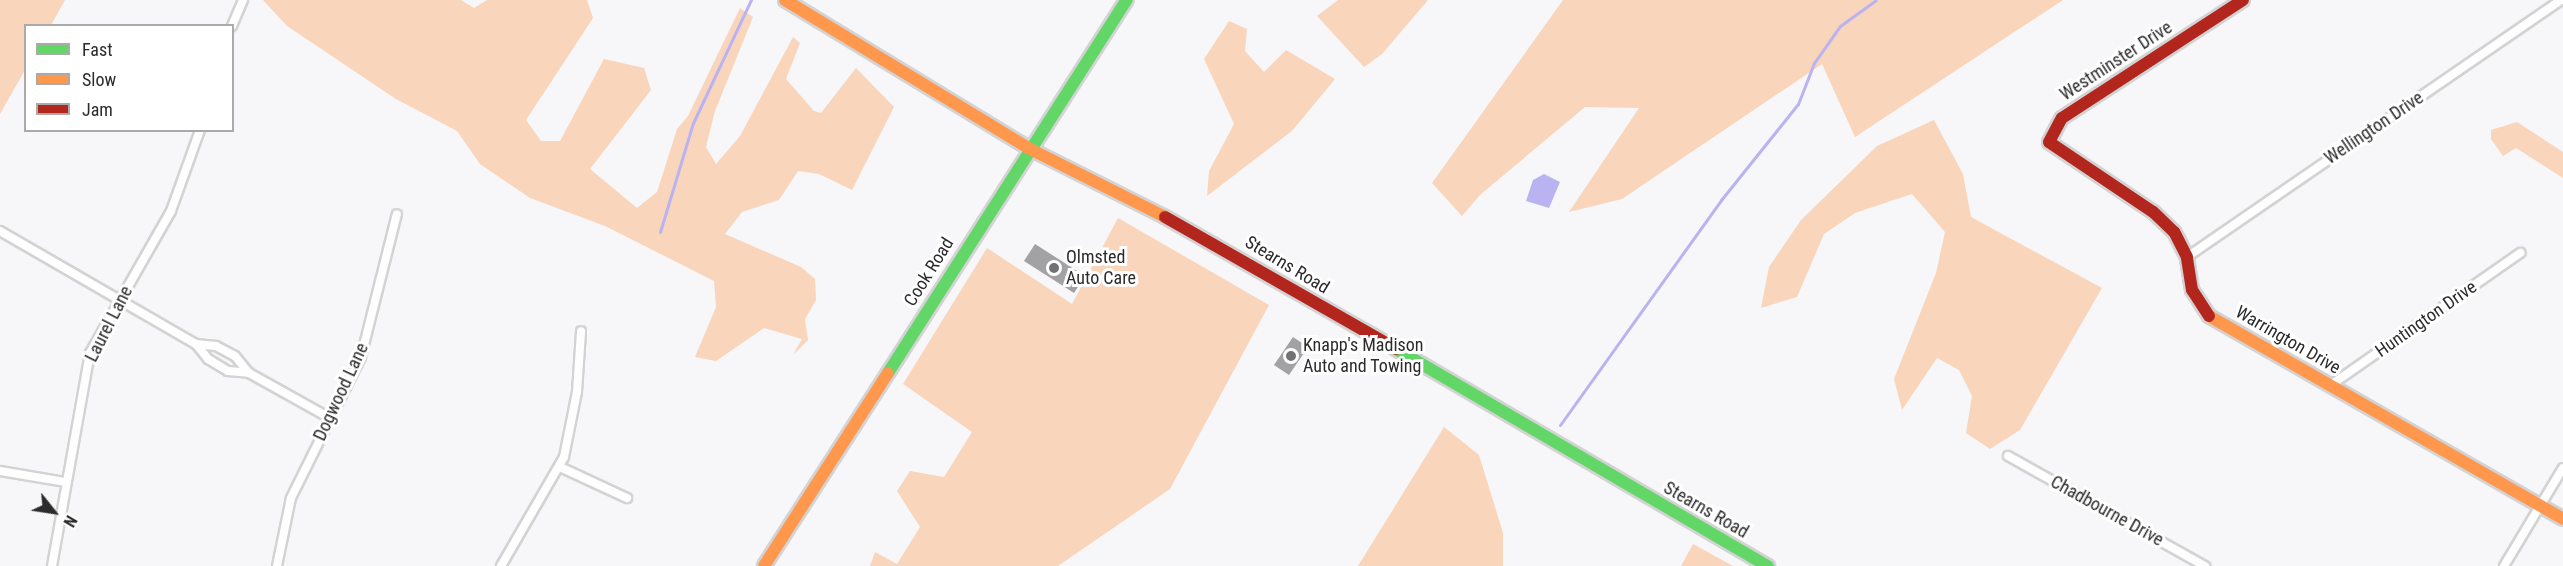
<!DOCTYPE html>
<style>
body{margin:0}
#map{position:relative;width:2563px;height:566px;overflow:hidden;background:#f7f6f8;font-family:"Roboto Condensed",sans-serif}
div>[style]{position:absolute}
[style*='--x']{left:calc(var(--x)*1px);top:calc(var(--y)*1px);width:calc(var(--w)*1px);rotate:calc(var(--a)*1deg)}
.green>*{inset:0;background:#f9d5bc}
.water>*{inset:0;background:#bab3f2}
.stream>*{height:3px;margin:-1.5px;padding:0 1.5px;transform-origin:1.5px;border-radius:1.5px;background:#bab3f2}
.building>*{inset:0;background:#a2a1a3}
.roads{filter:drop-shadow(2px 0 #d3d3d4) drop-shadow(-2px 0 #d3d3d4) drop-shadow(0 2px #d3d3d4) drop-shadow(0 -2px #d3d3d4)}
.street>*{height:8px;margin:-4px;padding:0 4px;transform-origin:4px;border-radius:4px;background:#fefefe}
.fast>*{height:12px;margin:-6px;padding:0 6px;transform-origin:6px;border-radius:6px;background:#63d668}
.slow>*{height:12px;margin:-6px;padding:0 6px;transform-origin:6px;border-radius:6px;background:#ff974d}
.jam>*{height:12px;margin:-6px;padding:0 6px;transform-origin:6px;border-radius:6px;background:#b3261e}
.dots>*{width:16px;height:16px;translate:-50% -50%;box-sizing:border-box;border:3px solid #fff;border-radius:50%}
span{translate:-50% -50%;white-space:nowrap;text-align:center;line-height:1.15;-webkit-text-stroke:6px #fff;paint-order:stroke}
.street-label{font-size:18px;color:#2b2b2c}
.poi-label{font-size:18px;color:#2b2b2c}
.left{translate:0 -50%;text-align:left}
.legend{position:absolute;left:24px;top:24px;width:210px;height:108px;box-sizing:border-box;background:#fff;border:2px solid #aaaaab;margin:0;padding:8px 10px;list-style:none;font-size:18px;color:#2b2b2c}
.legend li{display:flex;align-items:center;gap:12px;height:30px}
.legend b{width:30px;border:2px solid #aaaaab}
.north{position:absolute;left:24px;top:482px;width:60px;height:60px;-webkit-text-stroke:4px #fff;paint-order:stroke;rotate:120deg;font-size:16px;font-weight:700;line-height:24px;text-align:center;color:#2b2b2c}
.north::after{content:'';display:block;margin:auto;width:21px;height:27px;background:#2b2b2c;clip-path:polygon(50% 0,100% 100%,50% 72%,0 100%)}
</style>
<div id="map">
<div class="green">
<div style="clip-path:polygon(0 0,65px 0,51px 25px,26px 26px,25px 70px,0 114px)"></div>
<div style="clip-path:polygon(263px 0,461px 0,474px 8px,487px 0,587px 0,593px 18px,526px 120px,541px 141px,560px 141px,604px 59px,644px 68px,651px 90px,590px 169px,637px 208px,657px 192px,677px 129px,688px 116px,740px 8px,753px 17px,715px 111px,706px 147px,716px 164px,740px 136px,793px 37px,800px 43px,786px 79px,814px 111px,821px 113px,856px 68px,894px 107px,852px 190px,819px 174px,798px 171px,779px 200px,742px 212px,725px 234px,801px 267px,815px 279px,816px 300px,805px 319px,808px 340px,793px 355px,802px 339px,764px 328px,716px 361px,695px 357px,716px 307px,714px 281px,605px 226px,530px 198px,480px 164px,457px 131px,396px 99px,287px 26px)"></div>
<div style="clip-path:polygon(1338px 0,1428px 0,1382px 54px,1364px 67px,1317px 16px)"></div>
<div style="clip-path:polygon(1563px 0,2063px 0,1855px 137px,1822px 64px,1622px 199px,1569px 212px,1639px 108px,1585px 107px,1480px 195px,1462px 216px,1432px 183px)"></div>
<div style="clip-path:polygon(1229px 21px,1247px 29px,1245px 51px,1264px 72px,1286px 50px,1335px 79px,1292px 131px,1207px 196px,1209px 171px,1234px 124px,1204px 59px)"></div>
<div style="clip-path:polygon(1934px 120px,1963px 174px,1971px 217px,2102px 288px,2020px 430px,1990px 449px,1966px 433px,1972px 396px,1959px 370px,1937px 358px,1902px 410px,1894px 379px,1936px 273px,1945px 232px,1912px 194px,1855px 213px,1824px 234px,1797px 297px,1761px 308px,1769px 267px,1801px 220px,1877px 146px)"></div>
<div style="clip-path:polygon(2517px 122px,2563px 152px,2563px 178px,2516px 148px,2503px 156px,2491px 139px,2491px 130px)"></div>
<div style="clip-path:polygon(1118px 218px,1269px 305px,1170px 489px,1058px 566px,870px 566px,875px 552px,897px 564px,920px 527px,897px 491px,910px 471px,944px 477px,972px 432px,903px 384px,987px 248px,1072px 304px)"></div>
<div style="clip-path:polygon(1444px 427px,1479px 455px,1503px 533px,1503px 566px,1358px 566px)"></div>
<div style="clip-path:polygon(1693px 544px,1733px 566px,1681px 566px)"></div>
</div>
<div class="water">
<div style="clip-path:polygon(1544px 174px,1560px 182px,1549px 208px,1526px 201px,1533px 180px)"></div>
</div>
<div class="stream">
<div style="--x:660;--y:232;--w:114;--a:-73.2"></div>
<div style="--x:693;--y:123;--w:136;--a:-64.8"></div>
<div style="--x:1560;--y:425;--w:277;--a:-54.4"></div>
<div style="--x:1721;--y:200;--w:123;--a:-51.3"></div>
<div style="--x:1798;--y:104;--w:44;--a:-68.7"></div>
<div style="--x:1814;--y:63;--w:45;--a:-54.9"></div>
<div style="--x:1840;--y:26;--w:44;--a:-35.8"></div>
</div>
<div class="building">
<div style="clip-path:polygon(1035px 244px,1085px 276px,1074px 293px,1024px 261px)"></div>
<div style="clip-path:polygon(1293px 337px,1308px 347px,1289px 375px,1274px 365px)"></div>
</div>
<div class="roads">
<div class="street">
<div style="--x:232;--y:26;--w:28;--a:-67"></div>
<div style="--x:0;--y:231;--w:226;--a:30"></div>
<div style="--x:196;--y:344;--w:19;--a:51"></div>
<div style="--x:208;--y:359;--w:23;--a:31"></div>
<div style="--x:228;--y:371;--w:21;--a:5"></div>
<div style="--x:249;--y:373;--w:93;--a:29.1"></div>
<div style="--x:2187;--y:257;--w:454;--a:-34.5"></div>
<div style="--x:196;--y:344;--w:20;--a:6"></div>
<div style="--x:216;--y:346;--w:21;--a:28"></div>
<div style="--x:235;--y:356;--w:22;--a:51"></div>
<div style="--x:2331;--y:385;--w:231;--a:-34.9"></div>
<div style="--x:2008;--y:456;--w:226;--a:29.2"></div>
<div style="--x:560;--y:467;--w:74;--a:24.8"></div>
<div style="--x:0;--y:471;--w:66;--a:9.6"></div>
<div style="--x:52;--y:566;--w:216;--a:-79.9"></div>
<div style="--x:90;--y:353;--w:163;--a:-60.3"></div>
<div style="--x:171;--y:211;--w:86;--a:-70.3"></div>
<div style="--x:277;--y:566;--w:69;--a:-78.4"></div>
<div style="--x:291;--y:498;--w:157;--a:-63.6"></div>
<div style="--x:361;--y:357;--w:147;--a:-75.9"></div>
<div style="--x:501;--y:566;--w:126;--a:-60"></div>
<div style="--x:564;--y:457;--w:66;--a:-78.7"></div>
<div style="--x:577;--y:392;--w:61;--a:-86.2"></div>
<div style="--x:2504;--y:566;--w:114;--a:-59"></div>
</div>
<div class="fast">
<div style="--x:1396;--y:349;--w:431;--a:30.3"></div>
<div style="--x:888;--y:373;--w:443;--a:-57.4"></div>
</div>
<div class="slow">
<div style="--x:785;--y:0;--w:285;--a:31.3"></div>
<div style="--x:1028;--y:148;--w:153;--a:26.7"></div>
<div style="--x:2209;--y:316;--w:408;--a:29.8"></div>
<div style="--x:764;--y:566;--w:229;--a:-57.3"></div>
</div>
<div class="jam">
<div style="--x:1165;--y:217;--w:266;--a:29.7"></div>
<div style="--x:2209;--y:316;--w:31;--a:-123"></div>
<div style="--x:2192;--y:290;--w:33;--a:-99"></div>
<div style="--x:2187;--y:257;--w:28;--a:-117"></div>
<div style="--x:2174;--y:232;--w:29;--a:-136"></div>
<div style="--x:2153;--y:212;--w:125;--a:-146.1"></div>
<div style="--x:2049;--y:142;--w:27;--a:-62"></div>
<div style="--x:2062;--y:118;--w:216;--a:-33.1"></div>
</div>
</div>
<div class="dots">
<div style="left:1054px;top:268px;background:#727273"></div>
<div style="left:1291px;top:356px;background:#727273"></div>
</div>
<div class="street-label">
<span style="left:2116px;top:61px;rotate:-33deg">Westminster Drive</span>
<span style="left:2374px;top:128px;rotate:-34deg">Wellington Drive</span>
<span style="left:1287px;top:265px;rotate:31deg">Stearns Road</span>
<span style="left:929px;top:272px;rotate:-58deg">Cook Road</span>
<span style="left:2426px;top:319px;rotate:-35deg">Huntington Drive</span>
<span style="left:109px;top:324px;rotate:-63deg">Laurel Lane</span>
<span style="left:2288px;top:340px;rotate:30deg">Warrington Drive</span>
<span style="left:341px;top:392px;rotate:-65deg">Dogwood Lane</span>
<span style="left:1706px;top:510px;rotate:30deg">Stearns Road</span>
<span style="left:2107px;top:511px;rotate:29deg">Chadbourne Drive</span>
</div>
<div class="poi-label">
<span class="left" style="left:1066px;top:268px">Olmsted<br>Auto Care</span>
<span class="left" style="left:1303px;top:356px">Knapp's Madison<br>Auto and Towing</span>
</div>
<ul class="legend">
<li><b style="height:8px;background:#63d668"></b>Fast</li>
<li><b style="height:8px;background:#ff974d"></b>Slow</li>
<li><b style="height:8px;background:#b3261e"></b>Jam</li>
</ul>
<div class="north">N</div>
</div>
